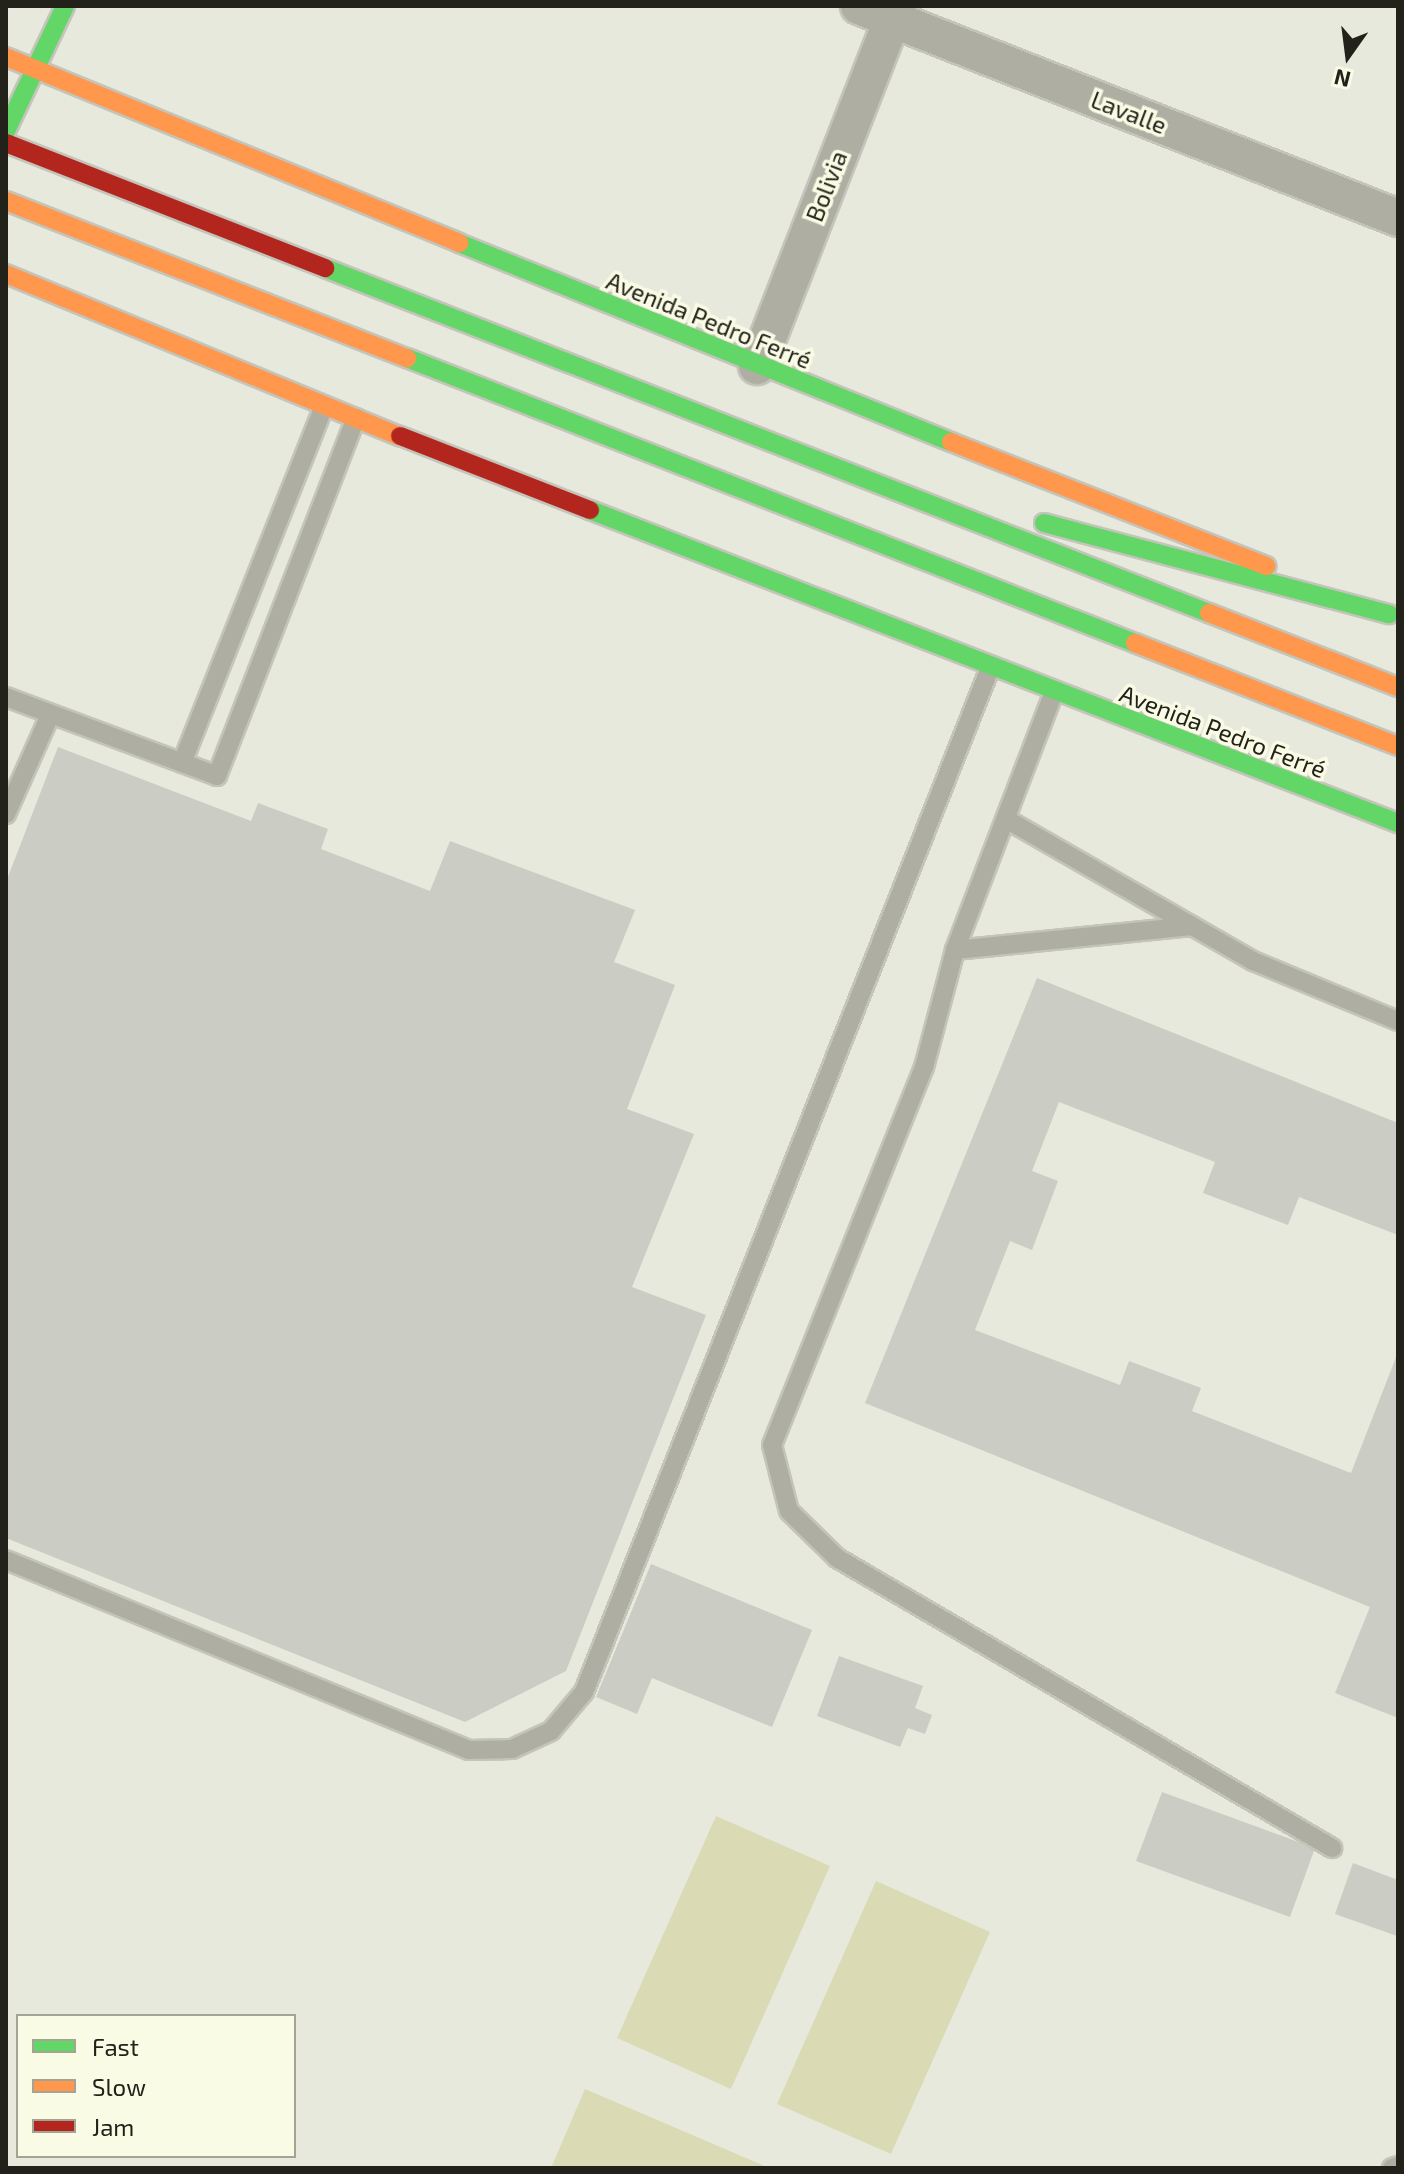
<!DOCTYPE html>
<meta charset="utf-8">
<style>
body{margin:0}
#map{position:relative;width:1404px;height:2174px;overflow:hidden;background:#e8e9dd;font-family:"Exo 2",sans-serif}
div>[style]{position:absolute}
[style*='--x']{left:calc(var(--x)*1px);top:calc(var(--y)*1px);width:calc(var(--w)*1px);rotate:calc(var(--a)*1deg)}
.green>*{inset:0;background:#dadbb4}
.building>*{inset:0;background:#cbccc3}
.roads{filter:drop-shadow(2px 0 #c4c4bb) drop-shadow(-2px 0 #c4c4bb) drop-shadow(0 2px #c4c4bb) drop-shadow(0 -2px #c4c4bb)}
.lane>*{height:18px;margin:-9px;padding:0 9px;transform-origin:9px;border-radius:9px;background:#aeaea2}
.street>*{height:36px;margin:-18px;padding:0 18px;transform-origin:18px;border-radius:18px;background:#aeaea2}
.fast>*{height:18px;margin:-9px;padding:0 9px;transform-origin:9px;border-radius:9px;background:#63d668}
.slow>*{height:18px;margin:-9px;padding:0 9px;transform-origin:9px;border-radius:9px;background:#ff974d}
.jam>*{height:18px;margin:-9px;padding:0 9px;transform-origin:9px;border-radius:9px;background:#b3261e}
span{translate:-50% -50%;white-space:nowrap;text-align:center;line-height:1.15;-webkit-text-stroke:7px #fafbe5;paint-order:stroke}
.street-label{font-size:24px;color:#22221a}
.frame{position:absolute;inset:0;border:8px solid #22221a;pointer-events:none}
.legend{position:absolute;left:16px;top:2014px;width:280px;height:144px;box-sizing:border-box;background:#fafbe5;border:2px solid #a4a494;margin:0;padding:10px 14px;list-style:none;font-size:24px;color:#22221a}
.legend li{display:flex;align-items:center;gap:16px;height:40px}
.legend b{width:40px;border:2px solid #a4a494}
.north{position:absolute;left:1308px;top:16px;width:80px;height:80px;-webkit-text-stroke:6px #fafbe5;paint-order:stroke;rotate:194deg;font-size:22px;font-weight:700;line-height:32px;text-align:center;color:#22221a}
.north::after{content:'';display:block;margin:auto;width:28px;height:36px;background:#22221a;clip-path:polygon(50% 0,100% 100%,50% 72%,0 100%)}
</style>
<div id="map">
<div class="green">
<div style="clip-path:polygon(716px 1816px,830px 1866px,731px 2089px,617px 2038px)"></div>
<div style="clip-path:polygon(876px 1881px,990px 1932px,891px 2154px,777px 2104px)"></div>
<div style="clip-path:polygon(585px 2089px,769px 2168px,551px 2168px)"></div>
</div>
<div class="building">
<div style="clip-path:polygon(58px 747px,251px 821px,258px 803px,328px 829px,321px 849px,430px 891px,450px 841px,635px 910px,614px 962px,675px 985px,627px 1109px,694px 1134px,632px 1287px,706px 1315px,566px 1671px,465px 1722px,6px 1538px,6px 882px)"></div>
<div style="clip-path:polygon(1037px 978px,1398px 1123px,1398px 1235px,1299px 1197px,1288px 1225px,1203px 1193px,1215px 1162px,1059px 1102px,1032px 1171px,1058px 1181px,1032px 1250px,1010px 1241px,975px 1330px,1120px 1385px,1129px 1361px,1201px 1388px,1192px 1411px,1351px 1473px,1398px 1352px,1398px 1718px,1335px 1693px,1370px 1607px,865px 1403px)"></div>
<div style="clip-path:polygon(651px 1564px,812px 1630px,772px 1727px,652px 1678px,637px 1714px,596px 1697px)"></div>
<div style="clip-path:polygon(839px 1656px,923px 1686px,915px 1708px,932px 1715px,925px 1734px,908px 1728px,900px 1747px,817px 1716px)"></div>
<div style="clip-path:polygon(1162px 1792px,1315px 1848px,1290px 1917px,1136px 1861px)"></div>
<div style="clip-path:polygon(1353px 1863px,1398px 1880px,1397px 1936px,1335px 1914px)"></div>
</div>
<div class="roads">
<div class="lane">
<div style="--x:1054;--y:692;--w:276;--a:111"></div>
<div style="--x:955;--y:950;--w:121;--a:104.8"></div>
<div style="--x:924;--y:1067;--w:407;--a:111.9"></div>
<div style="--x:772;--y:1445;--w:68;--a:75.6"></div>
<div style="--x:789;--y:1511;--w:67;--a:44.4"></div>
<div style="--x:837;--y:1558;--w:574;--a:30.36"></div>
<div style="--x:6;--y:697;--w:225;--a:20.5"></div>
<div style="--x:217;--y:776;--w:384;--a:-68.8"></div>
<div style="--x:182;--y:763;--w:384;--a:-68.3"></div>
<div style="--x:6;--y:814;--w:108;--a:-66"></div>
<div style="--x:1006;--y:819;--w:285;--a:29.9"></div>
<div style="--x:1253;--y:961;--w:157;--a:22.5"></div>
<div style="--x:955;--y:950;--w:238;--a:-5.8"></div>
<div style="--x:6;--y:1560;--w:500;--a:22.31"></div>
<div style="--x:469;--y:1750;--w:43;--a:-1.3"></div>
<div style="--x:512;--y:1749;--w:43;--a:-24.8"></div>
<div style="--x:551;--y:1731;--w:51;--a:-49.8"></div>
<div style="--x:584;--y:1692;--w:1102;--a:-68.37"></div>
<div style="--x:1392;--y:2168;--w:6;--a:-18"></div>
</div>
<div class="street">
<div style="--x:859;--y:6;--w:579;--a:21.47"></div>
<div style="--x:757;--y:366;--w:386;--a:-68.7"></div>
</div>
<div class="fast">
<div style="--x:6;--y:131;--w:138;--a:-64.7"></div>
<div style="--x:459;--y:243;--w:531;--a:22.02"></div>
<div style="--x:325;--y:268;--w:949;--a:21.32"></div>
<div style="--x:407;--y:358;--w:782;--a:21.38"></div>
<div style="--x:590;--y:510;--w:867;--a:21.18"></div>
<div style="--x:1044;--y:523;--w:357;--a:14.8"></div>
</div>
<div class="slow">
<div style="--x:6;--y:57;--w:490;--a:22.3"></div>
<div style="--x:6;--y:201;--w:431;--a:21.4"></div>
<div style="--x:6;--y:274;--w:426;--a:22.4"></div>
<div style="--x:951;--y:442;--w:339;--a:21.5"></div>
<div style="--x:1209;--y:613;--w:203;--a:21.4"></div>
<div style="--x:1135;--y:643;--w:282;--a:21.4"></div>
</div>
<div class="jam">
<div style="--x:6;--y:143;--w:343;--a:21.4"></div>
<div style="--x:400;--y:436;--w:204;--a:21.3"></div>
</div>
</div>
<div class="street-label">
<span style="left:1129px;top:112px;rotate:21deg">Lavalle</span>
<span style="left:826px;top:186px;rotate:-69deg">Bolivia</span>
<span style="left:709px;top:320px;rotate:22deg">Avenida Pedro Ferré</span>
<span style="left:1223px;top:731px;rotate:21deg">Avenida Pedro Ferré</span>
</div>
<div class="frame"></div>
<ul class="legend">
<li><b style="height:10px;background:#63d668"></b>Fast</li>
<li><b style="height:10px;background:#ff974d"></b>Slow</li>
<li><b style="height:10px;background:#b3261e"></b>Jam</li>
</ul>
<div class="north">N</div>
</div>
